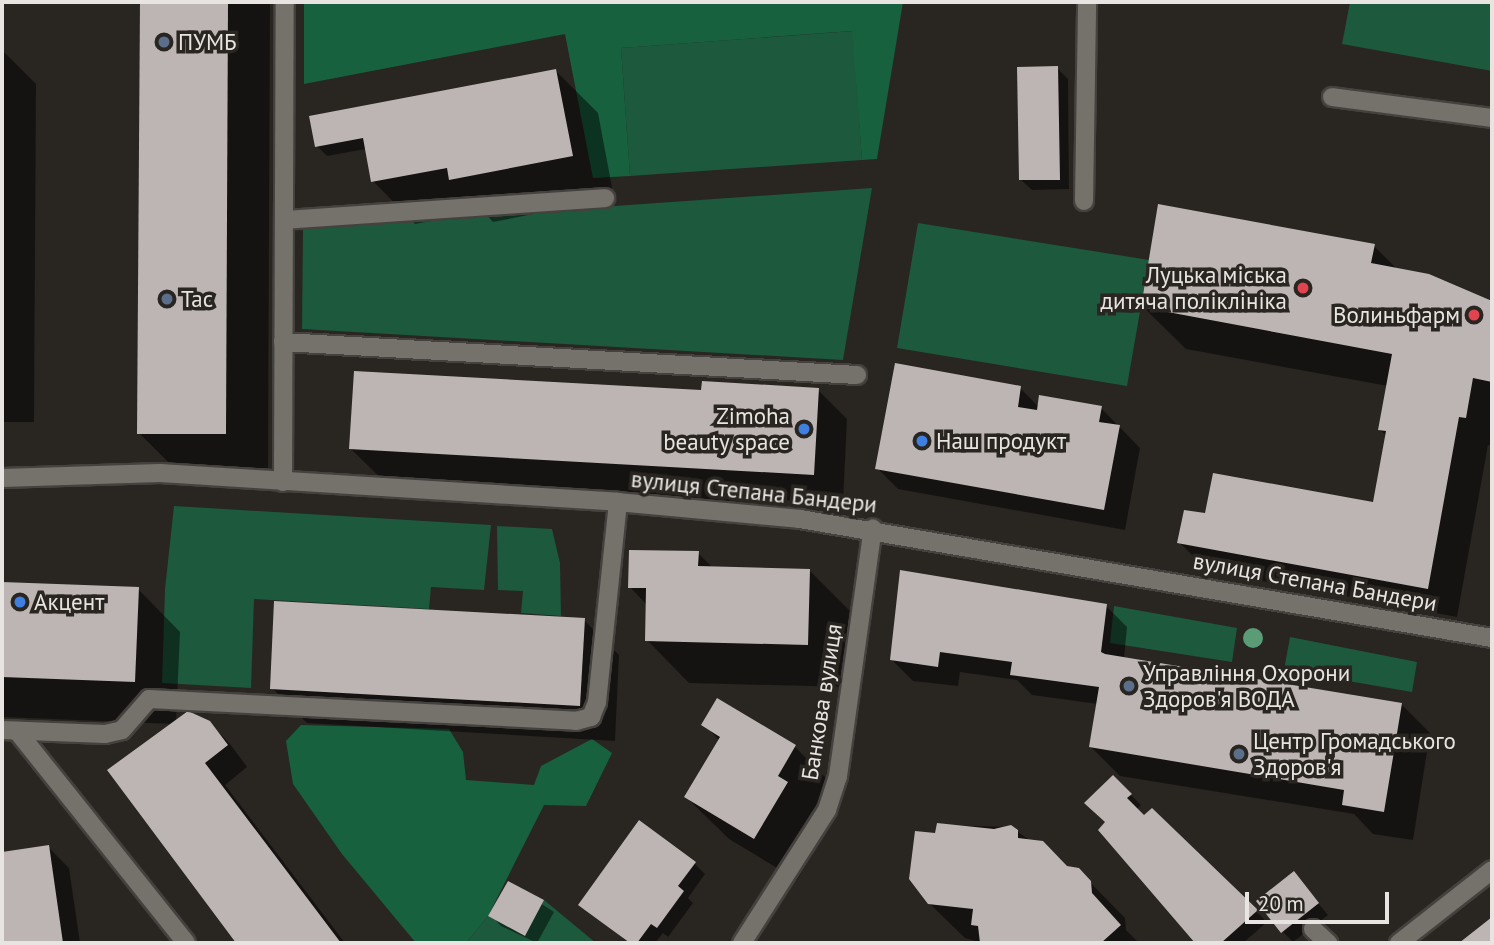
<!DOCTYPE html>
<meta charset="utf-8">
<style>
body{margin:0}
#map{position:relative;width:1494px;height:945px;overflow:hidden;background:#292521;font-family:"PT Sans",sans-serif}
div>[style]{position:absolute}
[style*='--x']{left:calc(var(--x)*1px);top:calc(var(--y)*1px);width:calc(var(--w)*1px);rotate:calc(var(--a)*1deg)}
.green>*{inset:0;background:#1d593c}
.forest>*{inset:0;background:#17613f}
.shadow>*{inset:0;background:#0007}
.building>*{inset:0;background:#bdb5b4}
.roads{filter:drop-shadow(2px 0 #44413e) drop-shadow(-2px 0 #44413e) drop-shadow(0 2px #44413e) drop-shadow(0 -2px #44413e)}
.service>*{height:18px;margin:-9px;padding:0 9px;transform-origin:9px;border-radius:9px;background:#75726c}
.minor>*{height:18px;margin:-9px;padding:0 9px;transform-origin:9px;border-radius:9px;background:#75726c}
.tertiary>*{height:18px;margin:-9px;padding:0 9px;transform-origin:9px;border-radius:9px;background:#75726c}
.trees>*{width:20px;height:20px;margin:-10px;border-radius:50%;background:#5a9c76}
.dots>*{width:19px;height:19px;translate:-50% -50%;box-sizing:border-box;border:4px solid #292521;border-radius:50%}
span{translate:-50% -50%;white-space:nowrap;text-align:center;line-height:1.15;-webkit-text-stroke:7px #292521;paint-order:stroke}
.poi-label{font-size:23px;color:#e7e4e1}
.left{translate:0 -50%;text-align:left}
.right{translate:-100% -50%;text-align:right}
.street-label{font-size:23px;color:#e7e4e1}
.frame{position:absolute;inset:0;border:4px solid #e7e4e1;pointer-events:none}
.scale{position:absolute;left:1245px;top:892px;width:144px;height:32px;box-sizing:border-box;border:4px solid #e7e4e1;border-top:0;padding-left:9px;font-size:21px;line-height:24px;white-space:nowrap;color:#e7e4e1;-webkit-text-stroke:5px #292521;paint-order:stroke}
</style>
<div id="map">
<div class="green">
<div style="clip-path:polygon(1350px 2px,1492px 2px,1492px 71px,1342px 44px)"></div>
<div style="clip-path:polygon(853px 31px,862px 160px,630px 176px,621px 48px)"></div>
<div style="clip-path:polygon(872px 188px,843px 360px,302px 329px,303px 228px)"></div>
<div style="clip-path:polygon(918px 223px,1149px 260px,1127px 386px,897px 348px)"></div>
<div style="clip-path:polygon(174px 506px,491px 525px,484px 590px,431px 587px,429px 609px,254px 599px,251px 688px,162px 683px,165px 589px)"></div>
<div style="clip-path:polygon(497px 526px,552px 529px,560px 563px,561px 616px,521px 613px,523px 591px,498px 590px)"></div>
<div style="clip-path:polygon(1114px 606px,1237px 628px,1232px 662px,1110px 643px)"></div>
<div style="clip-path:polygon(1290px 637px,1417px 662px,1412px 692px,1284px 670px)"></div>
<div style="clip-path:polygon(544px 900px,596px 943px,466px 943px,488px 916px,525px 936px)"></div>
</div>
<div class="forest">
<div style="clip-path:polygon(304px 2px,903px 2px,877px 159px,862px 160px,852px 31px,621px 48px,630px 176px,593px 178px,565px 34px,304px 84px)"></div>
<div style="clip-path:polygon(301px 725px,449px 729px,463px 752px,466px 780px,534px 785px,541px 766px,592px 739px,612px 753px,586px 806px,544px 805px,488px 916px,466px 943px,416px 943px,342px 854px,293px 784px,286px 741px)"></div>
</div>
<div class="shadow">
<div style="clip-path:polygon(142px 2px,270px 2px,268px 476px,182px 476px,139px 433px)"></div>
<div style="clip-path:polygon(2px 50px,36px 84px,34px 422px,2px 422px)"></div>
<div style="clip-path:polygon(1057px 68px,1068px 79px,1069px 189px,1032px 190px,1021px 180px)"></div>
<div style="clip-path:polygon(556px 71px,598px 113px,614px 198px,493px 222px,483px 211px,415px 224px,373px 181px,366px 149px,327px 156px,317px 146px)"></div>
<div style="clip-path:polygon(1374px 246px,1398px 270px,1429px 276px,1492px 303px,1492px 446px,1488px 445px,1457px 617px,1208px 571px,1179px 542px,1206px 515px,1374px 504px,1387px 436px,1380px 430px,1388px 386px,1186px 349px,1143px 307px)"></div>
<div style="clip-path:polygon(1020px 388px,1039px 407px,1101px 408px,1140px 448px,1125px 530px,898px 489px,877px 468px)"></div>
<div style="clip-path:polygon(818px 390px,847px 419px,843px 503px,739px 498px,738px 510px,394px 491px,351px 449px,703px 392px)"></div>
<div style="clip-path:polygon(698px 553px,713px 568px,809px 570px,852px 613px,849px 687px,689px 683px,647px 640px,647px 605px,630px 587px)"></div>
<div style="clip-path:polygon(2px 584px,138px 589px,180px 632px,176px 722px,209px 722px,230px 744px,247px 767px,225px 785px,345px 943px,238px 943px,231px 934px,174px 724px,2px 717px)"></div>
<div style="clip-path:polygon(1106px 606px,1127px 627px,1124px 658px,1401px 704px,1430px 733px,1413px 840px,1373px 834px,1354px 814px,1120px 776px,1091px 747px,1098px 704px,1032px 695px,1017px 680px,960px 672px,958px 686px,913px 681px,892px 660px)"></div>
<div style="clip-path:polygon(584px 620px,619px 655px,615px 741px,307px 723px,272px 688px)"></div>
<div style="clip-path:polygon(718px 701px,795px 747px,837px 789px,821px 817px,829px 825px,797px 880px,729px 839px,686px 797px,720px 741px,704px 724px)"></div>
<div style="clip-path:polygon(1113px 777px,1141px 805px,1136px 810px,1144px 818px,1152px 810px,1267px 922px,1243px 943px,1197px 943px,1101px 830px,1107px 823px)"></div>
<div style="clip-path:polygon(938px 825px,1011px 827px,1068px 868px,1078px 870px,1125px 918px,1126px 930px,1139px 943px,983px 943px,965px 938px,929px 903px)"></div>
<div style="clip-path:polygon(48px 847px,69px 868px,80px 943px,2px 943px,2px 854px)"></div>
<div style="clip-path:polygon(695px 864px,705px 874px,688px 898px,693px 903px,668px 937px,663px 933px,655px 943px,629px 943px,580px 904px)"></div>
<div style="clip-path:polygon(1293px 873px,1328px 915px,1293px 942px,1283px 932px)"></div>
<div style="clip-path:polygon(509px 883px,554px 912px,537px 943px,501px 926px,491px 915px)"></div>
</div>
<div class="building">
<div style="clip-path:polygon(140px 2px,228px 2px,226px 434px,137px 434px)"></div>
<div style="clip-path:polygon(1058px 66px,1060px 180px,1019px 180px,1017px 67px)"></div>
<div style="clip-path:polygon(556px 69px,573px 156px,449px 180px,447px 168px,371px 182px,363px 138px,315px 147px,309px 116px)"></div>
<div style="clip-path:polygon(1158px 204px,1375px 244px,1371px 263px,1429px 274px,1492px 301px,1492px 382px,1473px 378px,1466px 418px,1459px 417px,1428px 589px,1177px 543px,1184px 510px,1205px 513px,1213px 473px,1373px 502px,1386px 431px,1378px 430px,1392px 354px,1141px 307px)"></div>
<div style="clip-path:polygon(895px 363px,1021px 386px,1018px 407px,1037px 410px,1039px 395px,1102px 406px,1099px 422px,1120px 425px,1104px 510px,875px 469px)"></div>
<div style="clip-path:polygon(354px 371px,701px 390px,702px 381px,819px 388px,814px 475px,349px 449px)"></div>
<div style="clip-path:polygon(629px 550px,699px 551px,698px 566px,810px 569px,808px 645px,645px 641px,646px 588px,628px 588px)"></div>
<div style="clip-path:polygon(900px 570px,1107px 604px,1101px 652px,1105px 654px,1402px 703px,1384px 812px,1342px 805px,1344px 790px,1089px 747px,1099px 687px,1010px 675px,1012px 662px,940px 652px,938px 667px,890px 660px)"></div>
<div style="clip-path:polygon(2px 582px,139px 587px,135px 682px,2px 677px)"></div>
<div style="clip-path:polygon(274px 601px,585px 618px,580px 706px,270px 689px)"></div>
<div style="clip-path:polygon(717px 698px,796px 745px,778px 776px,788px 782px,754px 839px,684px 797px,720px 737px,701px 725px)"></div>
<div style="clip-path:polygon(188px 711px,210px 721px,228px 745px,205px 763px,341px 943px,236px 943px,107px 770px)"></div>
<div style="clip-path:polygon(1113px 775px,1132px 794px,1127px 798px,1144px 815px,1152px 808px,1258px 910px,1221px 943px,1195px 943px,1098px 830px,1105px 822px,1084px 803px)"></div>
<div style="clip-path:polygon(639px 820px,696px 862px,678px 886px,684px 891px,657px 928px,651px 924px,637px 943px,630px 943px,578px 905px)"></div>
<div style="clip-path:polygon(937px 823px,994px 829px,1011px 825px,1018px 830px,1018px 838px,1043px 841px,1067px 866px,1079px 868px,1091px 881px,1092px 893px,1121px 925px,1101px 943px,980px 943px,978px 926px,971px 925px,973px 909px,928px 904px,909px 879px,915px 831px,935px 833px)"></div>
<div style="clip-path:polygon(49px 845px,63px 943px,2px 943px,2px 852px)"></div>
<div style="clip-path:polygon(1294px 871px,1319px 903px,1281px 933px,1256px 901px)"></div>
<div style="clip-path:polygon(508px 881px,544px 900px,525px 936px,488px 916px)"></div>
<div style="clip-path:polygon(1492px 917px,1492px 943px,1459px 943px)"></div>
</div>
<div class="roads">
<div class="service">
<div style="--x:1332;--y:97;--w:161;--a:7.5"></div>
<div style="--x:1084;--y:201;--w:199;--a:-89.1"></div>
<div style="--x:284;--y:220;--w:322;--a:-3.9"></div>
<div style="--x:283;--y:342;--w:575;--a:3.29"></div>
<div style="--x:283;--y:482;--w:480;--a:-89.8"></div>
<div style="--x:2;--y:730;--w:103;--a:2.2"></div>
<div style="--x:105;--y:734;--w:17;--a:-13"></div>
<div style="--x:122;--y:730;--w:41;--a:-48.9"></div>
<div style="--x:149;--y:699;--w:428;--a:2.9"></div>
<div style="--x:576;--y:721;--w:16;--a:-15"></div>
<div style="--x:591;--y:717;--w:16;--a:-68"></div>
<div style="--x:597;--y:702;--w:201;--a:-84"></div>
<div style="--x:1313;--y:929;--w:21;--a:43"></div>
<div style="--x:1399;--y:943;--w:118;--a:-38.1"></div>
</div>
<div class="minor">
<div style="--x:17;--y:731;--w:271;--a:51.4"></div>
<div style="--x:742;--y:943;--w:158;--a:-57.4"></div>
<div style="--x:827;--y:810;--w:36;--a:-72"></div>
<div style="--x:838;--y:776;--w:250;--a:-82"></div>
</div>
<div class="tertiary">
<div style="--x:2;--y:478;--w:158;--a:-1.8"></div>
<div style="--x:160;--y:473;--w:459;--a:3.6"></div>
<div style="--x:618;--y:502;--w:183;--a:5.3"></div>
<div style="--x:800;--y:519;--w:702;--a:9.76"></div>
</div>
</div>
<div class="trees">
<div style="left:1253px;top:638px"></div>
</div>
<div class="dots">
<div style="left:164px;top:42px;background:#5c6f8a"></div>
<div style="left:1303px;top:288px;background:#e0444e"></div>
<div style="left:167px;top:299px;background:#5c6f8a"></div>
<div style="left:1474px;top:315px;background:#e0444e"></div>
<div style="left:804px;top:429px;background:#3f7fe0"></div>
<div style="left:922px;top:441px;background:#3f7fe0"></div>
<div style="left:20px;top:602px;background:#3f7fe0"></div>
<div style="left:1129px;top:686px;background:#5c6f8a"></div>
<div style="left:1239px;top:754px;background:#5c6f8a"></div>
</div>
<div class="poi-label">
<span class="left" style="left:178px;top:42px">ПУМБ</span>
<span class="right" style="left:1287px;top:288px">Луцька міська<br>дитяча поліклініка</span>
<span class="left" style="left:181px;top:299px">Тас</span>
<span class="right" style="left:1460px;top:315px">Волиньфарм</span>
<span class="right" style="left:790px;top:429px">Zimoha<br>beauty space</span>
<span class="left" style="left:936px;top:441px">Наш продукт</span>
<span class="left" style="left:34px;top:602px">Акцент</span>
<span class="left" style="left:1143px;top:686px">Управління Охорони<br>Здоров'я ВОДА</span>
<span class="left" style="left:1253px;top:754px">Центр Громадського<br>Здоров'я</span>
</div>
<div class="street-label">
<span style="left:754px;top:492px;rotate:6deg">вулиця Степана Бандери</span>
<span style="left:1315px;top:582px;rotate:10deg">вулиця Степана Бандери</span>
<span style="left:822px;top:702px;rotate:-81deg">Банкова вулиця</span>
</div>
<div class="frame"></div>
<div class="scale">20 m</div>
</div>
